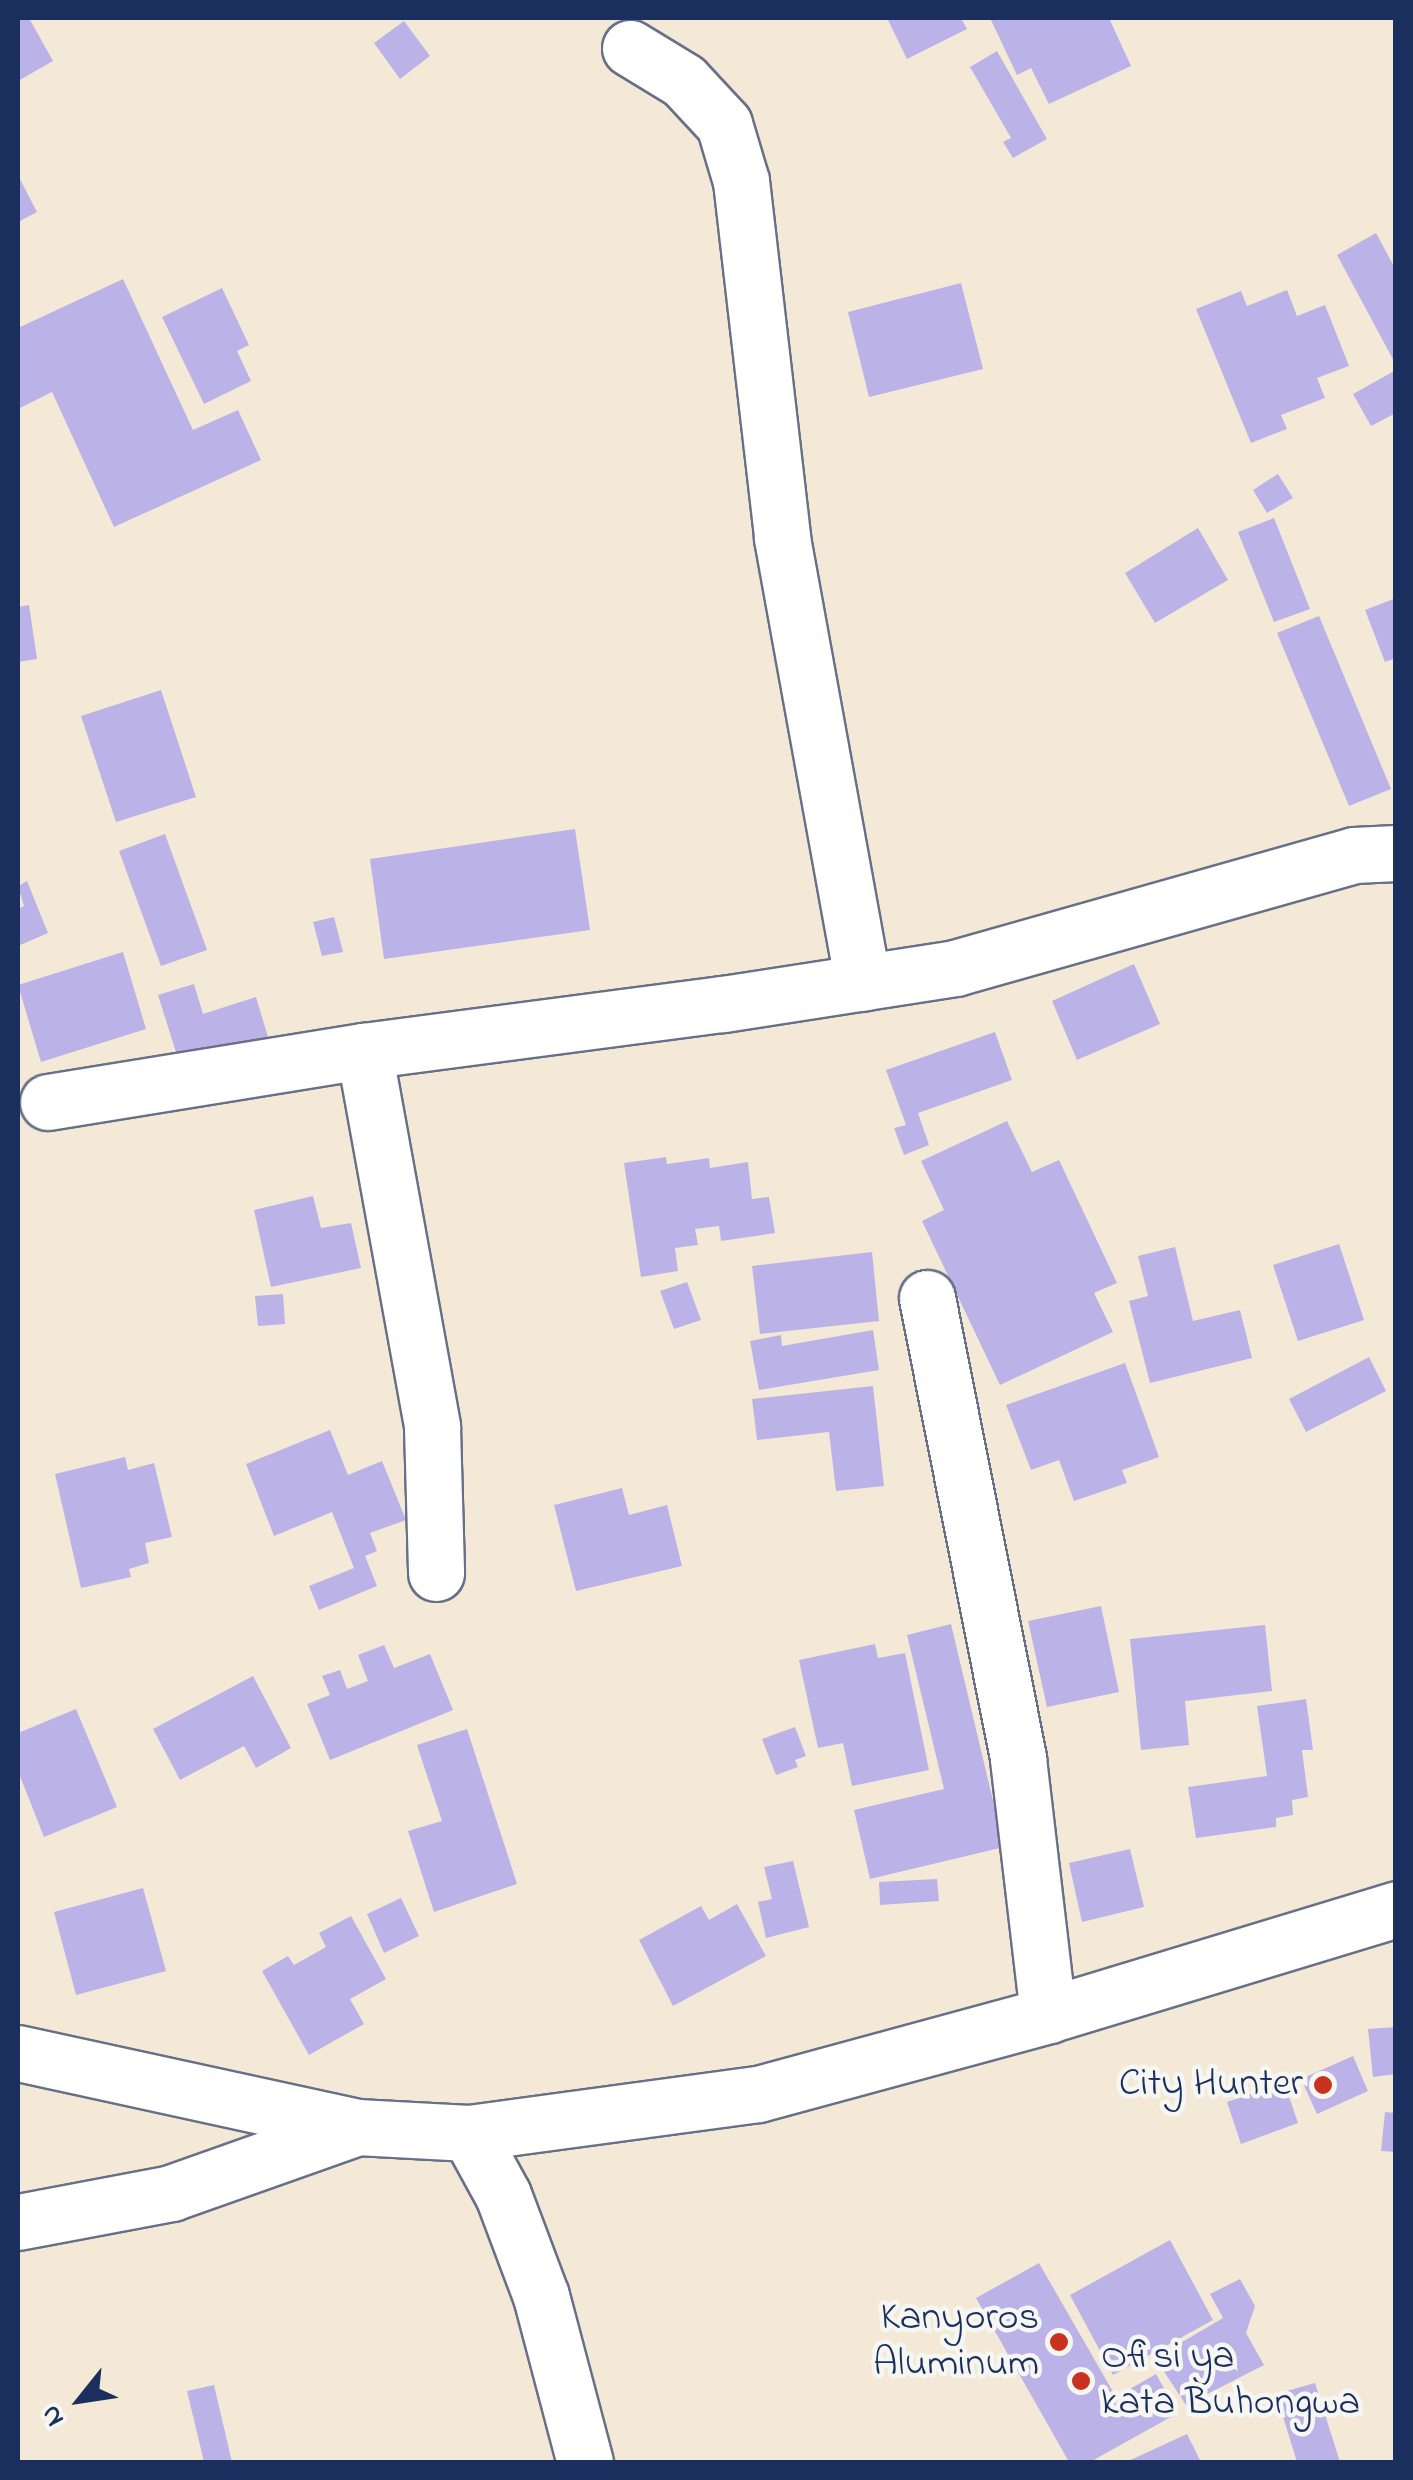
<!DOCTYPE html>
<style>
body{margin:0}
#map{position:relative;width:1413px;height:2480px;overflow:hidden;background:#f4e9d7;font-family:"Indie Flower",sans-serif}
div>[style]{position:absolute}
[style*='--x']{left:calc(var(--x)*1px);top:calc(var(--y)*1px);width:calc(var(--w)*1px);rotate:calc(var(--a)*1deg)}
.building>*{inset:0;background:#bbb3e8}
.roads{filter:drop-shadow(2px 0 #677088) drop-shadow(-2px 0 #677088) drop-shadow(0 2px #677088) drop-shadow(0 -2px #677088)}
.street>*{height:55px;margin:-27.5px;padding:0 27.5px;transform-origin:27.5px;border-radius:27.5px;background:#fff}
.secondary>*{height:55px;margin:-27.5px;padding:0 27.5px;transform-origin:27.5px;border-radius:27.5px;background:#fff}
.dots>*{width:28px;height:28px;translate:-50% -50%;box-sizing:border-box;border:5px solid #f6f6f2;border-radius:50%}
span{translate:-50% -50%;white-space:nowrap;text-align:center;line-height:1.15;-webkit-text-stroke:9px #f6f6f2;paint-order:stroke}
.poi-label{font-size:40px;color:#1b2f5e}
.right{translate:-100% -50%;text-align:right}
.left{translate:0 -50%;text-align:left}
.frame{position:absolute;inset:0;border:20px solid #1b2f5e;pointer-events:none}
.north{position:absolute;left:30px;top:2350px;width:100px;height:100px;-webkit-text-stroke:8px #f6f6f2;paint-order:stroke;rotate:240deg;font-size:28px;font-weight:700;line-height:40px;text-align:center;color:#1b2f5e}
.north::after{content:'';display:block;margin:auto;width:35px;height:45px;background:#1b2f5e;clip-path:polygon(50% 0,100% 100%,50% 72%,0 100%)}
</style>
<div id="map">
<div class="building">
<div style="clip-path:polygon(29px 18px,53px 61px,18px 81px,18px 20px)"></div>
<div style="clip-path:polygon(887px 18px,961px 18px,967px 29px,907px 59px)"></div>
<div style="clip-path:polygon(990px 18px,1109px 18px,1131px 66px,1049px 104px,1031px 68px,1017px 75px)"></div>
<div style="clip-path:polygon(404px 21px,430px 56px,400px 79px,374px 43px)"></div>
<div style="clip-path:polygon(997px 51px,1047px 139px,1013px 158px,1003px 142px,1011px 138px,970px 67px)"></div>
<div style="clip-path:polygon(20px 179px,37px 212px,18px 222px,18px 180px)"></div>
<div style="clip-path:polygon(1376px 233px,1396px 270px,1396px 365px,1337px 255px)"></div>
<div style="clip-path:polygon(123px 279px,193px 430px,238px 410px,261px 460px,114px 527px,52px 392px,18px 409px,18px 328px)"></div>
<div style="clip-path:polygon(961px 283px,983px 369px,869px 397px,848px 312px)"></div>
<div style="clip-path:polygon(222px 288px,249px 345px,237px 351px,251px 381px,204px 404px,162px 317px)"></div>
<div style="clip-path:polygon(1287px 290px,1297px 316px,1325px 305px,1349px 366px,1317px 378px,1325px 398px,1281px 415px,1287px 429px,1251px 443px,1196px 309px,1241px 291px,1247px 306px)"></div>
<div style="clip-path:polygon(1396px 370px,1396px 413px,1371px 426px,1353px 394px)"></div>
<div style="clip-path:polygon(1278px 474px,1293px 498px,1267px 513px,1253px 490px)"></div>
<div style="clip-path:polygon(1274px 518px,1310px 609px,1274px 622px,1238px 532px)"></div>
<div style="clip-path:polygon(1198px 528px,1228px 580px,1155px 623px,1125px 573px)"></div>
<div style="clip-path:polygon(1396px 598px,1396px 658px,1385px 662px,1365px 610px)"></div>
<div style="clip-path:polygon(29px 605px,37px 659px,18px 662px,18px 607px)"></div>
<div style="clip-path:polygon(1319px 616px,1391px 789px,1349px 806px,1277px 633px)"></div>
<div style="clip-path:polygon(161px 690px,196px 797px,116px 822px,81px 716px)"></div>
<div style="clip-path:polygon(575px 829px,590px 930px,384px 959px,370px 859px)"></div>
<div style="clip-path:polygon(165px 834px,207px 950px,161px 966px,119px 851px)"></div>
<div style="clip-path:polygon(27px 881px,48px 933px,18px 946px,18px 909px,24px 906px,18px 886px)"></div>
<div style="clip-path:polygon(334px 917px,343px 952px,322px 956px,313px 922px)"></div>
<div style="clip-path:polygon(123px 952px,146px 1029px,41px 1062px,18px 985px)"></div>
<div style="clip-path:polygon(1134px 964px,1160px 1024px,1077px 1060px,1052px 1001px)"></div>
<div style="clip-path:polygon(194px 984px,203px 1014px,256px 997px,268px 1037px,180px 1065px,158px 995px)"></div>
<div style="clip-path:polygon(995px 1032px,1012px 1080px,918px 1113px,929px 1145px,904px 1155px,894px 1128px,906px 1125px,886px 1070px)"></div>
<div style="clip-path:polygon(1007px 1121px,1032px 1172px,1059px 1160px,1117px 1283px,1094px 1293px,1113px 1332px,1000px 1385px,922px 1221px,944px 1210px,921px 1161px)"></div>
<div style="clip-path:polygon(666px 1157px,667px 1164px,709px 1158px,710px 1168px,748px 1162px,752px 1199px,769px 1197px,775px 1233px,721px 1241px,719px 1226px,695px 1229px,698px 1245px,675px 1248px,678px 1271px,641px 1277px,624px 1163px)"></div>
<div style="clip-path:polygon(313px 1196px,321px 1228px,351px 1223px,361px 1268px,271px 1287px,254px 1210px)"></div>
<div style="clip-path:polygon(1339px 1244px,1364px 1320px,1298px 1341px,1273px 1265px)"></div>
<div style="clip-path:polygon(1175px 1247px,1193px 1321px,1240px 1310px,1252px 1358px,1150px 1383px,1129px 1301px,1148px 1296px,1138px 1256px)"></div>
<div style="clip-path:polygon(872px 1252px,879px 1321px,760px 1334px,752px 1266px)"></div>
<div style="clip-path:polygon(687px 1282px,701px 1320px,674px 1329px,660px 1291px)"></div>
<div style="clip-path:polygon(283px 1294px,285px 1324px,258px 1326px,255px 1296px)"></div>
<div style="clip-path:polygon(873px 1330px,879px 1370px,759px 1390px,750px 1341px,781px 1335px,782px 1346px)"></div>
<div style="clip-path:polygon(1369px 1357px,1386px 1391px,1306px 1432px,1289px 1399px)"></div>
<div style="clip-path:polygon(1125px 1363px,1159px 1457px,1122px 1470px,1127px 1483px,1074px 1501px,1059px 1460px,1031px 1470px,1006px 1405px)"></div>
<div style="clip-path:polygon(873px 1386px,884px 1486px,836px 1491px,829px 1432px,757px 1440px,752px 1399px)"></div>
<div style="clip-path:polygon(330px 1430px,348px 1475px,382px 1461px,406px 1520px,370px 1533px,377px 1551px,365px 1556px,377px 1586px,319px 1610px,309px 1586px,354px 1568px,332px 1512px,274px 1536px,246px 1464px)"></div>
<div style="clip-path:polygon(125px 1457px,128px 1470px,154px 1463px,172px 1537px,145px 1543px,149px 1563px,129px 1569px,131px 1577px,81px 1588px,55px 1474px)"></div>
<div style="clip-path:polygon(622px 1488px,629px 1515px,667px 1505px,682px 1566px,576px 1591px,554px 1505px)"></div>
<div style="clip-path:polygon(1101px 1606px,1119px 1692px,1047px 1707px,1028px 1621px)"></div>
<div style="clip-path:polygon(951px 1624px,1004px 1847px,870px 1879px,854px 1810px,944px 1789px,907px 1635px)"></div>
<div style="clip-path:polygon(1265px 1625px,1272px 1691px,1185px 1701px,1189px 1745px,1141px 1750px,1130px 1639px)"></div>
<div style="clip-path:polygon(875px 1644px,878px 1658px,905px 1653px,929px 1770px,852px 1786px,843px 1743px,818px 1748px,799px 1660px)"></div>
<div style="clip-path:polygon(384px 1645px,394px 1668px,430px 1654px,453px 1710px,330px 1760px,307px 1704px,330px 1695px,322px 1676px,340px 1670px,347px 1689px,368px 1681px,358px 1655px)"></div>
<div style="clip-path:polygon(253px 1676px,291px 1748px,256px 1768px,244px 1746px,180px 1780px,153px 1729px)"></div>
<div style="clip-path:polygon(1306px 1699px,1313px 1750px,1302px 1750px,1308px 1797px,1292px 1800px,1293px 1815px,1276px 1818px,1276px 1827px,1196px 1838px,1188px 1787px,1267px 1776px,1257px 1706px)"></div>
<div style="clip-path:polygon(76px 1709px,117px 1807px,44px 1837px,18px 1771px,18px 1733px)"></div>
<div style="clip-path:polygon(795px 1727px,806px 1756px,795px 1760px,798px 1767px,776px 1775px,762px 1739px)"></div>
<div style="clip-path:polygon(467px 1729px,517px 1884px,434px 1912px,408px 1831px,442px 1821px,417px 1745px)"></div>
<div style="clip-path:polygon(1130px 1849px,1144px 1907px,1082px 1922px,1069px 1863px)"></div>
<div style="clip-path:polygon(793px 1861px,809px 1927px,766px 1938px,758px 1902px,772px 1899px,764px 1867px)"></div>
<div style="clip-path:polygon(937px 1879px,939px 1901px,880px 1905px,879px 1882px)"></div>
<div style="clip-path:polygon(143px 1888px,166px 1971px,76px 1995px,54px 1912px)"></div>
<div style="clip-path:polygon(401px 1898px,419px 1936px,384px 1953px,367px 1914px)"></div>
<div style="clip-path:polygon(737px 1904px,766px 1956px,673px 2006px,639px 1940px,701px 1906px,709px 1920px)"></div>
<div style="clip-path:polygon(351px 1916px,386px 1979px,350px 1999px,364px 2024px,309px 2055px,262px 1971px,288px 1956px,294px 1965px,326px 1947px,319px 1933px)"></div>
<div style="clip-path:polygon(1396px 2027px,1396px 2074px,1373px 2077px,1368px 2029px)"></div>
<div style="clip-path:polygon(1353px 2056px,1368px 2091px,1317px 2114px,1301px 2079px)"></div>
<div style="clip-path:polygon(1284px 2082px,1298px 2123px,1241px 2144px,1227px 2102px)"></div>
<div style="clip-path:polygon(1385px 2112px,1396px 2113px,1396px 2152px,1381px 2151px)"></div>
<div style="clip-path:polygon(1170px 2240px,1213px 2320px,1113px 2375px,1070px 2295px)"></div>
<div style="clip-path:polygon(1039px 2263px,1116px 2397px,1156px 2374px,1178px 2413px,1090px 2462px,1069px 2462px,976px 2298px)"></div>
<div style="clip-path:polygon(1240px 2279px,1255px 2306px,1246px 2333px,1264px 2365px,1186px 2405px,1155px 2358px,1223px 2318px,1210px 2294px)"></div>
<div style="clip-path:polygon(1315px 2383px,1340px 2462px,1297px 2462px,1276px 2394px)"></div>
<div style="clip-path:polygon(214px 2385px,232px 2462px,204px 2462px,187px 2391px)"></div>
<div style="clip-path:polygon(1187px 2434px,1201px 2462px,1126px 2462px)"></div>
</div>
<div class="roads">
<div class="street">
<div style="--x:630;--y:48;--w:63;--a:31.4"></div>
<div style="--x:684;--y:81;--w:59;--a:47.1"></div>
<div style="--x:724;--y:124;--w:59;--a:73.4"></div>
<div style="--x:741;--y:181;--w:359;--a:83.4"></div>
<div style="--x:782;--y:538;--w:452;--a:79.7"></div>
<div style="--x:364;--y:1051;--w:382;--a:79.7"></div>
<div style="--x:432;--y:1427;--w:146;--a:88.4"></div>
<div style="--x:48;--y:1102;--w:320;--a:-9.2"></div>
<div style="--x:364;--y:1051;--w:362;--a:-7.5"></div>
<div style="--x:723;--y:1004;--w:235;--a:-8.8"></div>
<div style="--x:955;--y:968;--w:415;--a:-15.8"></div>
<div style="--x:1354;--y:855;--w:42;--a:-2.7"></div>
<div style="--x:927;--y:1298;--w:470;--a:78.8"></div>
<div style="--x:1018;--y:1759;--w:258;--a:83.3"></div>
<div style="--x:469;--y:2133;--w:71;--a:61.3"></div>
<div style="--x:503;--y:2195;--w:108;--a:69.4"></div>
<div style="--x:541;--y:2296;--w:172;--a:75.2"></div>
<div style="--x:18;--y:2222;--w:156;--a:-10.7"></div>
<div style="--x:171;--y:2193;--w:197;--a:-19.5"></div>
</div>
<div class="secondary">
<div style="--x:18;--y:2053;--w:347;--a:12.3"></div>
<div style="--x:357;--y:2127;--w:112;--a:3.1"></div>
<div style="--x:469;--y:2133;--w:292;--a:-7.7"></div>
<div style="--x:758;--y:2094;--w:301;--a:-15.2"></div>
<div style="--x:1048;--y:2015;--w:364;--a:-16.9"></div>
</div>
</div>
<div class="dots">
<div style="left:1323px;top:2085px;background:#c8321e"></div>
<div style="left:1059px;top:2342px;background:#c8321e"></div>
<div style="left:1081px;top:2381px;background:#c8321e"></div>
</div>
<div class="poi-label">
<span class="right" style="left:1303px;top:2085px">City Hunter</span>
<span class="right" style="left:1039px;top:2342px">Kanyoros<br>Aluminum</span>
<span class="left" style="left:1101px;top:2381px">Ofisi ya<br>kata Buhongwa</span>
</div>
<div class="frame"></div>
<div class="north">N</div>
</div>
